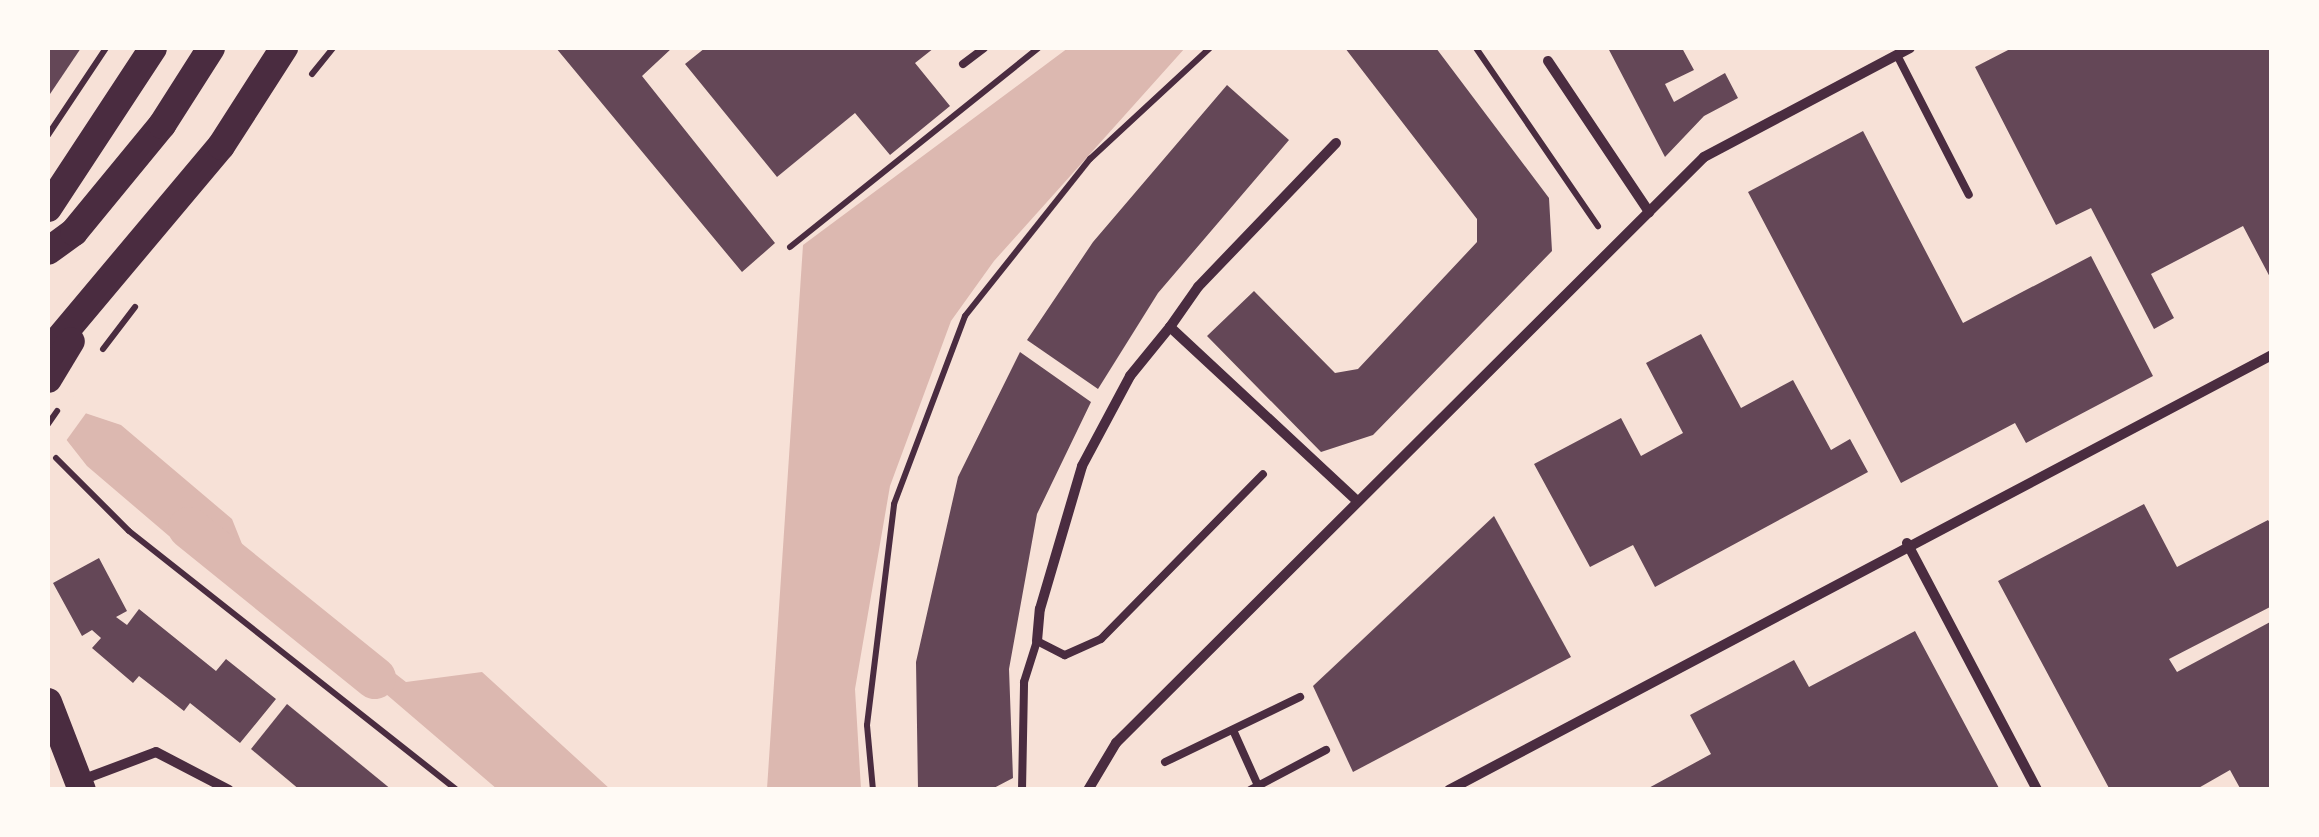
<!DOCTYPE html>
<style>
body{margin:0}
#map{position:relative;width:2319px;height:837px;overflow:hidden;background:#f7e1d7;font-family:"Crimson Pro",serif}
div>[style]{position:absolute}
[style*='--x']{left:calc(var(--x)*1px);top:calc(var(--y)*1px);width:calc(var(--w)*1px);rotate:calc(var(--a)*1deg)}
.water>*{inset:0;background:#dcb8b0}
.pier>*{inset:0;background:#f7e1d7}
.canal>*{height:42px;margin:-21px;padding:0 21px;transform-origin:21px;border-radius:21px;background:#dcb8b0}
.building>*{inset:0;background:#644757}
.path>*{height:6px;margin:-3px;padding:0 3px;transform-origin:3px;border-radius:3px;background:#4a2c40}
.service>*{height:8px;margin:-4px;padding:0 4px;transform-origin:4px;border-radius:4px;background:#4a2c40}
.minor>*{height:10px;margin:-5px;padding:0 5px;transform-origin:5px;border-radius:5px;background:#4a2c40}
.trunk>*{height:28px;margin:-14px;padding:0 14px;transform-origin:14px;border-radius:14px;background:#4a2c40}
span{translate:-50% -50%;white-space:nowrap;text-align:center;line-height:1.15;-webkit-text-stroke:9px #fffaf5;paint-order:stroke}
.frame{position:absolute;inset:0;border:50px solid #fffaf5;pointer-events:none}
</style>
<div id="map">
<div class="water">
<div style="clip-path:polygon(1068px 48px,1185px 48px,994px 261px,951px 321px,890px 486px,855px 689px,861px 789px,767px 789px,803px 245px)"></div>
<div style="clip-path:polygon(85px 413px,121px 425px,232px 519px,248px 559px,406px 682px,482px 672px,610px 789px,497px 789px,240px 569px,196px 559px,87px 466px,65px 438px)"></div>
</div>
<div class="pier">
<div style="clip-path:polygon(48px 375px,89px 409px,63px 445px,48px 431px)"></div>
</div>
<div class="canal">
<div style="--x:189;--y:528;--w:239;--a:38.9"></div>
</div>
<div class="building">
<div style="clip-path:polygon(48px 48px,81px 48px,48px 97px)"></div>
<div style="clip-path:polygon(556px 48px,672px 48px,642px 76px,775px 243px,742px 272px)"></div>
<div style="clip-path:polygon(705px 48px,934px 48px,915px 63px,950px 106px,890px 155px,855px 113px,777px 177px,685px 64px)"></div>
<div style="clip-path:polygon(1345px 48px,1436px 48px,1549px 198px,1552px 251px,1373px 435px,1321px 452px,1207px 336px,1254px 291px,1335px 373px,1358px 369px,1477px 242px,1477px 219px)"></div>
<div style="clip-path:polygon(1608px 48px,1682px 48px,1694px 70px,1665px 84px,1674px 102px,1725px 73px,1738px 98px,1704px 116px,1665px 157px)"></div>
<div style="clip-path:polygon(2012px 48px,2272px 48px,2272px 281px,2243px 226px,2151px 274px,2174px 318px,2154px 329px,2091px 208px,2056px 225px,1975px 67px)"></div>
<div style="clip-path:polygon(1227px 85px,1289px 140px,1158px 293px,1098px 389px,1027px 340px,1093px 242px)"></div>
<div style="clip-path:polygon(1863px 131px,1963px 323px,2091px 256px,2153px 376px,2026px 443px,2015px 423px,1901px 483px,1748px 192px)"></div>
<div style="clip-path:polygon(1701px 334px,1741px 408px,1793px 380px,1831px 450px,1850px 439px,1868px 472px,1655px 587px,1633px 545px,1590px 567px,1534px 464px,1621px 418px,1641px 456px,1683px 433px,1646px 363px)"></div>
<div style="clip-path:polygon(1020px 352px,1091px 402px,1037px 514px,1009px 669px,1013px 778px,990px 790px,918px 790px,916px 662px,958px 477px)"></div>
<div style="clip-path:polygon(2144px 504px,2177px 567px,2268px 520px,2272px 526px,2272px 606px,2169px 659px,2177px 672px,2272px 621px,2272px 786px,2265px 790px,2241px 790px,2230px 770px,2195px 790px,2110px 790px,1998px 581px)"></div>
<div style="clip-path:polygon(1494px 516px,1571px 657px,1353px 772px,1313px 686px)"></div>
<div style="clip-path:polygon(99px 558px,127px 611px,116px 617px,127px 625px,139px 609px,216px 671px,226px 659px,276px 699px,240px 743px,190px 703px,184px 711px,139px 676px,133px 683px,92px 648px,101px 638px,92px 630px,82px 636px,53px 583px)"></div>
<div style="clip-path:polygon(1915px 631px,2000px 790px,1645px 790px,1711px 754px,1690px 715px,1794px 660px,1809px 687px)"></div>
<div style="clip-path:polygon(287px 704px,392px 790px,300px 790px,251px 749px)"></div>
</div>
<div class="path">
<div style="--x:1476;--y:48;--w:216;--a:55.6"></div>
<div style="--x:312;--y:74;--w:33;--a:-51"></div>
<div style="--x:48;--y:135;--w:105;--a:-56.3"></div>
<div style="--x:790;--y:247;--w:318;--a:-38.7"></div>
<div style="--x:103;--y:349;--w:53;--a:-52.7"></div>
<div style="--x:48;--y:424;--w:16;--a:-55"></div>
<div style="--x:56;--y:458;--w:103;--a:45"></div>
<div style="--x:129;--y:531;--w:418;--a:38.3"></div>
<div style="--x:873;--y:790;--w:65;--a:-95.3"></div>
<div style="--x:867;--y:725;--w:223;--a:-83"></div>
<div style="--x:894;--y:504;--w:201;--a:-69.3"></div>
<div style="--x:965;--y:316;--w:201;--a:-51.5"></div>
<div style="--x:1090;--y:159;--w:163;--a:-42.8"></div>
</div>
<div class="service">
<div style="--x:1897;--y:55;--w:157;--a:62.8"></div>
<div style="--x:963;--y:64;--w:26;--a:-37"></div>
<div style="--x:1233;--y:730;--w:66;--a:65.8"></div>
<div style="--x:1165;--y:762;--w:150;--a:-25.7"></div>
<div style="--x:1022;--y:790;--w:108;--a:-88.9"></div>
<div style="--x:1024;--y:682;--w:43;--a:-72.4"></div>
<div style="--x:1037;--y:641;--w:31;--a:27"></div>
<div style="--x:1065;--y:655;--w:39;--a:-24"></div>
<div style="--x:1101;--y:639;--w:231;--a:-45.5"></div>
<div style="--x:1250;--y:790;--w:86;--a:-27.8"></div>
</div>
<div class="minor">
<div style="--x:1548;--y:61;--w:182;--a:56.2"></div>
<div style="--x:1336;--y:143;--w:199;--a:133.8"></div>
<div style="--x:1198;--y:287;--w:49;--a:125"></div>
<div style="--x:1170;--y:327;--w:255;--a:42.9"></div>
<div style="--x:1907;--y:543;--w:279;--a:62.2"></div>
<div style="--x:1037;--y:641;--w:32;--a:-85"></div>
<div style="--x:1040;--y:609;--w:149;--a:-73.6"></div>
<div style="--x:1082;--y:466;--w:102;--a:-61.9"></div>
<div style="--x:1130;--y:376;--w:63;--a:-50.8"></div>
<div style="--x:79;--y:781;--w:82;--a:-20.6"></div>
<div style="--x:156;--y:752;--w:82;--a:27.5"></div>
<div style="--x:1088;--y:790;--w:55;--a:-59.2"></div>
<div style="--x:1116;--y:743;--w:830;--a:-44.9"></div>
<div style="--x:1704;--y:157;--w:233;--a:-27.9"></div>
<div style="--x:1449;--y:790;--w:931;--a:-27.86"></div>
</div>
<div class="trunk">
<div style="--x:48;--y:208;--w:191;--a:-56.7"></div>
<div style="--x:48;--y:251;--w:32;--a:-36"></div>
<div style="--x:74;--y:232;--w:139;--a:-50.6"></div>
<div style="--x:162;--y:125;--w:91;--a:-57.5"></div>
<div style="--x:48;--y:352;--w:269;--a:-50"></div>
<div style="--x:221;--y:146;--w:117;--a:-57.3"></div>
<div style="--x:48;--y:379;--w:44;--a:-58.8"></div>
<div style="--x:48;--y:702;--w:94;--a:68.9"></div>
</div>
<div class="frame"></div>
</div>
